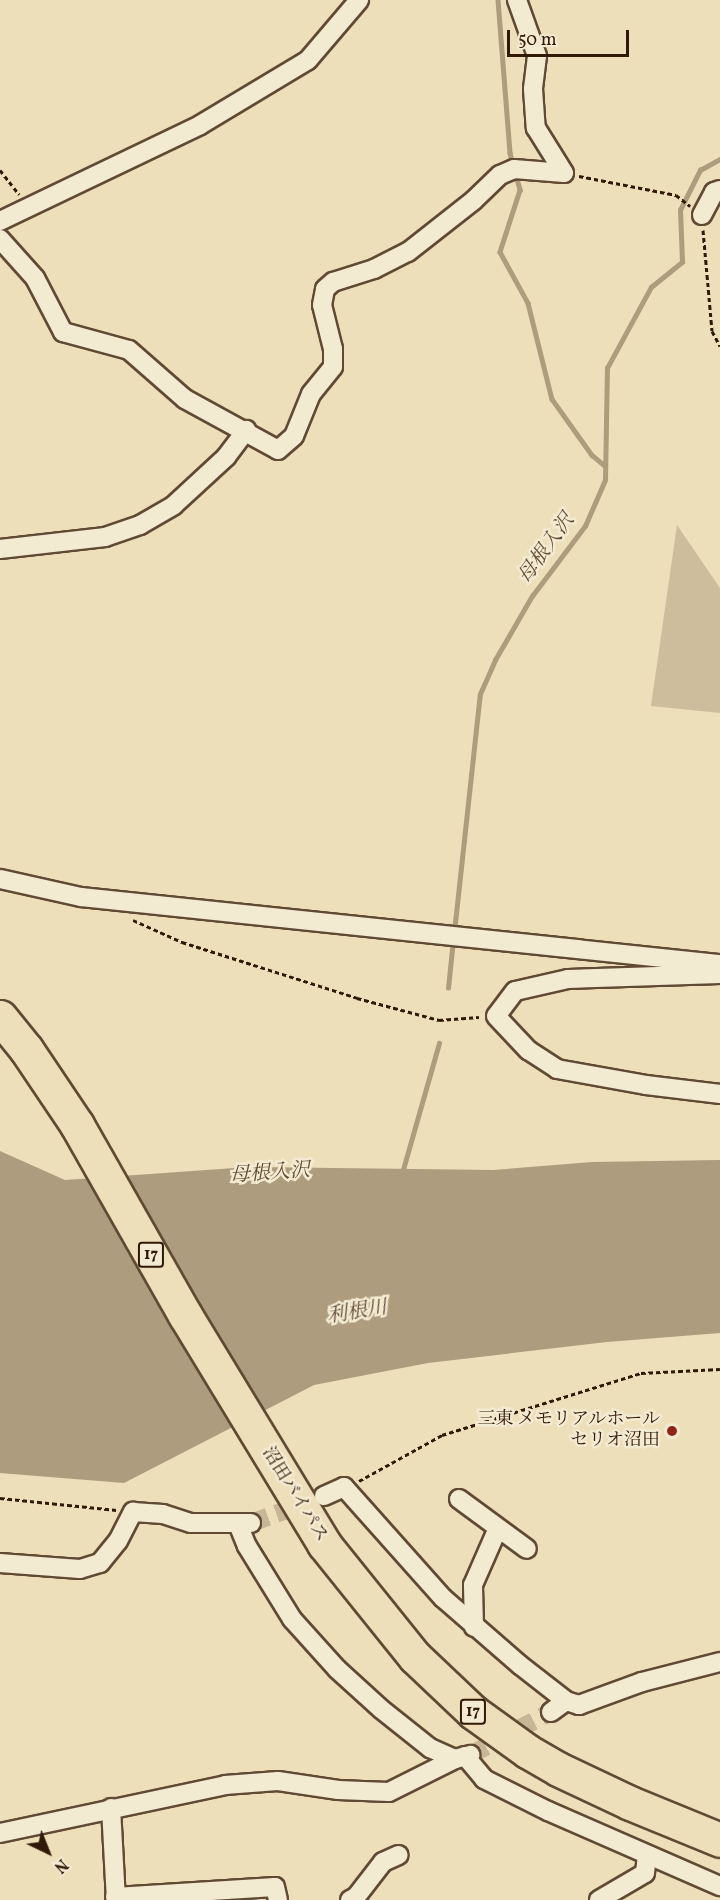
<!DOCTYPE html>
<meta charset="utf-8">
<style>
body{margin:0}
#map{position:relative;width:720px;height:1900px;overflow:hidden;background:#eddfba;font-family:Vollkorn,"Noto Serif JP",serif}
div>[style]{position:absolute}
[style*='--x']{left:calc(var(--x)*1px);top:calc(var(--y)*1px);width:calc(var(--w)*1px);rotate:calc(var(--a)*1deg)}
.green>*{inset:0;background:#cdbd9c}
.water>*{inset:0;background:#ad9c7d}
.stream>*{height:4.5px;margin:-2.25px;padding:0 2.25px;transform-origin:2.25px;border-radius:2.25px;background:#ad9c7d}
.street-tunnel>*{height:18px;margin-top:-9px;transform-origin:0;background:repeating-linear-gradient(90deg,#c7b796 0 18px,transparent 0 27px)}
.path>*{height:3px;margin-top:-1.5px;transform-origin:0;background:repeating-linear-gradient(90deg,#311907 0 4.5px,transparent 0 7.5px)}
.roads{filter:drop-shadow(2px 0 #604a34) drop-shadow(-2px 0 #604a34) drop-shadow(0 2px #604a34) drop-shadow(0 -2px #604a34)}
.street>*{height:18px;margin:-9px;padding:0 9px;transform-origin:9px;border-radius:9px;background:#f3ead2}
.highway>*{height:33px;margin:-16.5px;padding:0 16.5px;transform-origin:16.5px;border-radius:16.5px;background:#eddfba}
.dots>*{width:16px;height:16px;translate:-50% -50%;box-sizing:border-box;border:3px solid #f3ead2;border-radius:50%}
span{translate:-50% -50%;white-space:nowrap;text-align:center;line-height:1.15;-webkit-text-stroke:5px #f3ead2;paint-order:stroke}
.shield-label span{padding:2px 4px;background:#f3ead2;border:2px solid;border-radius:4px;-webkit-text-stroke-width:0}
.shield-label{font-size:16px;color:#311907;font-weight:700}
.poi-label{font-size:18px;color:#311907}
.right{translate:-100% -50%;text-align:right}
.street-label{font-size:18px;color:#311907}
.water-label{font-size:20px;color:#634d36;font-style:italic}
.north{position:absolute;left:18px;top:1822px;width:60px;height:60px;-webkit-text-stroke:4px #f3ead2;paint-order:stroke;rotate:137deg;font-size:16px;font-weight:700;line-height:24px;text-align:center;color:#311907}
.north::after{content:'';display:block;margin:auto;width:21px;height:27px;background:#311907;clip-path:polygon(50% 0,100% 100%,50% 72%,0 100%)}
.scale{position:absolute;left:507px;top:30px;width:122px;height:27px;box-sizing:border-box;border:3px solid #311907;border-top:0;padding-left:8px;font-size:18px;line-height:21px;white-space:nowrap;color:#311907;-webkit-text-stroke:4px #f3ead2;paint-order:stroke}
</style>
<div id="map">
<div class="green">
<div style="clip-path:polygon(677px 525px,720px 588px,720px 713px,651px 706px)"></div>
</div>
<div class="water">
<div style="clip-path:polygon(0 1151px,65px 1180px,249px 1167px,493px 1170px,592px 1162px,720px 1160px,720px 1333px,607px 1342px,428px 1363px,314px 1385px,124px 1483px,0 1473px)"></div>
</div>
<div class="stream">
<div style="--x:498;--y:0;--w:153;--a:85.5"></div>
<div style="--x:510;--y:153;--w:11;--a:75"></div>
<div style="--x:515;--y:172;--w:19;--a:74"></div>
<div style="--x:520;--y:190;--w:65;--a:107.9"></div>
<div style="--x:500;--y:252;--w:58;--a:61.2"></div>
<div style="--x:528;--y:303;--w:99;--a:76"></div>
<div style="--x:552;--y:399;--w:69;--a:54.5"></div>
<div style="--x:592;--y:455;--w:17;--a:40"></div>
<div style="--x:454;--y:932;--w:239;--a:-83.8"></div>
<div style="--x:480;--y:694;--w:37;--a:-66"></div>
<div style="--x:495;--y:660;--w:74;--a:-60"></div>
<div style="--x:532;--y:596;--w:88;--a:-52.9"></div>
<div style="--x:585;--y:526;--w:50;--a:-66.5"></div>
<div style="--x:605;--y:480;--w:112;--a:-89"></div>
<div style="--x:607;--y:368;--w:92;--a:-61.5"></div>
<div style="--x:651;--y:287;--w:40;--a:-39"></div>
<div style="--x:682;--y:262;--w:52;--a:-92.2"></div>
<div style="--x:680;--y:210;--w:45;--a:-63.4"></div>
<div style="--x:700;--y:170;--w:23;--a:-29"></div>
<div style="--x:448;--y:988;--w:48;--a:-84.1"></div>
<div style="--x:402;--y:1173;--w:135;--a:-74.1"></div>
</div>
<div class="street-tunnel">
<div style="--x:251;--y:1523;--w:59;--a:-20"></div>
<div style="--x:470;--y:1755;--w:92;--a:-28"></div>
</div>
<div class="path">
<div style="--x:0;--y:170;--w:31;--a:52"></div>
<div style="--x:579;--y:176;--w:99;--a:11.1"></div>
<div style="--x:676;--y:195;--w:18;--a:38"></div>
<div style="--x:703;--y:230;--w:101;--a:84.9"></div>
<div style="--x:712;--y:331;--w:17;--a:62"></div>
<div style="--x:133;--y:920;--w:54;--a:24.2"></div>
<div style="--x:182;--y:942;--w:184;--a:17.7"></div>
<div style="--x:357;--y:998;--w:85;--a:15"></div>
<div style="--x:439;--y:1020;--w:40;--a:-4.3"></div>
<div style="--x:359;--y:1481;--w:95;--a:-29"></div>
<div style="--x:442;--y:1435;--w:208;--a:-17.3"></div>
<div style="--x:641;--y:1373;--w:79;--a:-2.9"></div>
<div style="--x:0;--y:1498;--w:117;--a:5.9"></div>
</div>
<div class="roads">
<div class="street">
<div style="--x:517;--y:0;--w:59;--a:70.3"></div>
<div style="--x:537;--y:56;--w:33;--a:97"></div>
<div style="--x:533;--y:89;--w:39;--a:86"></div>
<div style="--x:536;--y:128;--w:53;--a:58.1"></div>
<div style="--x:702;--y:215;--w:26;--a:-62"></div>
<div style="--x:714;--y:192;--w:6;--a:-18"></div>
<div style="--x:0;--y:221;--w:222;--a:-25.6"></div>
<div style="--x:200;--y:125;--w:126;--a:-31"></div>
<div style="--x:308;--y:60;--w:79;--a:-49.6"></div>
<div style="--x:0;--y:239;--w:52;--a:48.1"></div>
<div style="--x:35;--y:278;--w:61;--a:62.6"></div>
<div style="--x:63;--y:332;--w:68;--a:15.3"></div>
<div style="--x:129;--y:350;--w:74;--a:41.2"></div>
<div style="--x:185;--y:399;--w:106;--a:28.7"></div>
<div style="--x:278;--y:450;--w:21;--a:-41"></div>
<div style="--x:294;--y:436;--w:45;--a:-68"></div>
<div style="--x:311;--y:394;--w:35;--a:-51"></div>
<div style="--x:333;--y:367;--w:18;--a:-90"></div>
<div style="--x:333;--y:349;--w:45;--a:-104"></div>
<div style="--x:322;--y:305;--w:16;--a:-79"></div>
<div style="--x:325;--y:289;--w:11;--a:-41"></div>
<div style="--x:333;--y:282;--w:43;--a:-17.6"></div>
<div style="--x:374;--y:269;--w:38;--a:-27"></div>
<div style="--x:408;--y:252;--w:84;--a:-38.2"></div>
<div style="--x:474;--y:200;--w:36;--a:-44"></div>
<div style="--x:500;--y:175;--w:15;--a:-23"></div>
<div style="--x:514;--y:169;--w:50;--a:4.6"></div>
<div style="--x:0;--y:549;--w:106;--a:-6.5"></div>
<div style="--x:105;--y:537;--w:37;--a:-19"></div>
<div style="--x:140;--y:525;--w:39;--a:-30"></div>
<div style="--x:174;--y:505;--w:71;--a:-42.7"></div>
<div style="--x:226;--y:457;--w:34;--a:-53"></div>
<div style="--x:0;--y:879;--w:83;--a:12.5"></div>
<div style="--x:81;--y:897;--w:643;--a:5.99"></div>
<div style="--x:720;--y:974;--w:152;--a:178.1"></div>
<div style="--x:568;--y:979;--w:54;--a:167.2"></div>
<div style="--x:515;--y:991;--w:31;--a:127"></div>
<div style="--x:496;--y:1016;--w:47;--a:46.7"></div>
<div style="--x:528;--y:1050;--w:35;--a:33"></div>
<div style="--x:557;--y:1069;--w:90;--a:10.2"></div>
<div style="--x:646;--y:1085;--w:75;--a:6.9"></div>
<div style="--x:324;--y:1496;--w:22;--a:-24"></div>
<div style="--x:344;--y:1487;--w:149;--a:48.3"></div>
<div style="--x:443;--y:1598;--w:102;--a:41"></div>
<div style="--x:520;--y:1665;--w:58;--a:38"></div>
<div style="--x:459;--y:1499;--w:84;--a:36.3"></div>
<div style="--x:238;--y:1524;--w:24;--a:68"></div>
<div style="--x:247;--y:1546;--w:86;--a:58.3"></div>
<div style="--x:292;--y:1619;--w:67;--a:48"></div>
<div style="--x:337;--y:1669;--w:59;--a:42.3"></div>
<div style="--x:381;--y:1709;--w:63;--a:38.5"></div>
<div style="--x:430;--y:1748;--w:27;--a:24"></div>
<div style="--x:0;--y:1563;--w:80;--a:4.3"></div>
<div style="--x:80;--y:1569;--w:21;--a:-17"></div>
<div style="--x:100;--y:1563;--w:28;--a:-51"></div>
<div style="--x:118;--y:1541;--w:33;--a:-63"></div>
<div style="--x:133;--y:1512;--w:30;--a:4"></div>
<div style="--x:163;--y:1514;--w:29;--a:18"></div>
<div style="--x:191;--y:1523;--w:60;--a:0"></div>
<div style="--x:474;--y:1627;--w:42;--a:-91.4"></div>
<div style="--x:473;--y:1585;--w:62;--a:-66.3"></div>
<div style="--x:551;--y:1712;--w:19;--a:-36"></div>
<div style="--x:566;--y:1701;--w:14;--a:17"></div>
<div style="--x:579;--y:1705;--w:67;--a:-20.1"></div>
<div style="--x:642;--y:1682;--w:81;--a:-14.4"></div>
<div style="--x:465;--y:1756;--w:30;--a:50"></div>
<div style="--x:484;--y:1779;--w:72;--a:26.6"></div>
<div style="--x:548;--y:1811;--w:188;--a:23.6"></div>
<div style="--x:111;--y:1808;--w:92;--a:86.9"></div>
<div style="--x:0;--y:1833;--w:230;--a:-12"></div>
<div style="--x:225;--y:1785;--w:53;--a:-4.3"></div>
<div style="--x:278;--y:1781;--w:61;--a:8.5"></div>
<div style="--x:338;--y:1790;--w:51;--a:2.2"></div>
<div style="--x:389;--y:1792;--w:74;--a:-26.6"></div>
<div style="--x:455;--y:1759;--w:16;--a:-15"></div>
<div style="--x:115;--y:1897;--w:160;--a:-3.6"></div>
<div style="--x:275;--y:1887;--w:13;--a:77"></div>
<div style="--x:350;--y:1900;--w:7;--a:-27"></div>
<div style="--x:356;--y:1897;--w:44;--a:-52.4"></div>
<div style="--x:383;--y:1862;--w:17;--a:-24"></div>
<div style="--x:599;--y:1900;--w:53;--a:-30.4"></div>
<div style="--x:645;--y:1873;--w:18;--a:-84"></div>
</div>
<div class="highway">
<div style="--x:0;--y:1017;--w:41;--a:50.9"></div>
<div style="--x:26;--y:1049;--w:92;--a:56.1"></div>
<div style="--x:77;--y:1125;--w:219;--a:60.4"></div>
<div style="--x:185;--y:1315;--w:268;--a:58.7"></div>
<div style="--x:324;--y:1544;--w:145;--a:51.2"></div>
<div style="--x:415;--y:1657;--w:80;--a:43.5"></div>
<div style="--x:473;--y:1712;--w:67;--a:35.8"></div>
<div style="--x:527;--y:1751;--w:36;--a:30"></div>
<div style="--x:558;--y:1769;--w:80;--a:25.3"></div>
<div style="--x:630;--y:1803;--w:97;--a:22.3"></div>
</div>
</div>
<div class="dots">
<div style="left:672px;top:1431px;background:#8f2418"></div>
</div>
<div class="shield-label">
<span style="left:151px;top:1255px">17</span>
<span style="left:473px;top:1712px">17</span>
</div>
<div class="poi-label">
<span class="right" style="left:660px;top:1431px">三東 メモリアルホール<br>セリオ沼田</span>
</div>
<div class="street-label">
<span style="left:294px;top:1495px;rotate:58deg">沼田バイパス</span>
</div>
<div class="water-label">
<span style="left:547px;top:549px;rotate:-54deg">母根入沢</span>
<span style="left:270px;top:1174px;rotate:-4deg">母根入沢</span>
<span style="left:357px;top:1313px;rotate:-9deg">利根川</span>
</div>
<div class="north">N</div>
<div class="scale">50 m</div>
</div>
